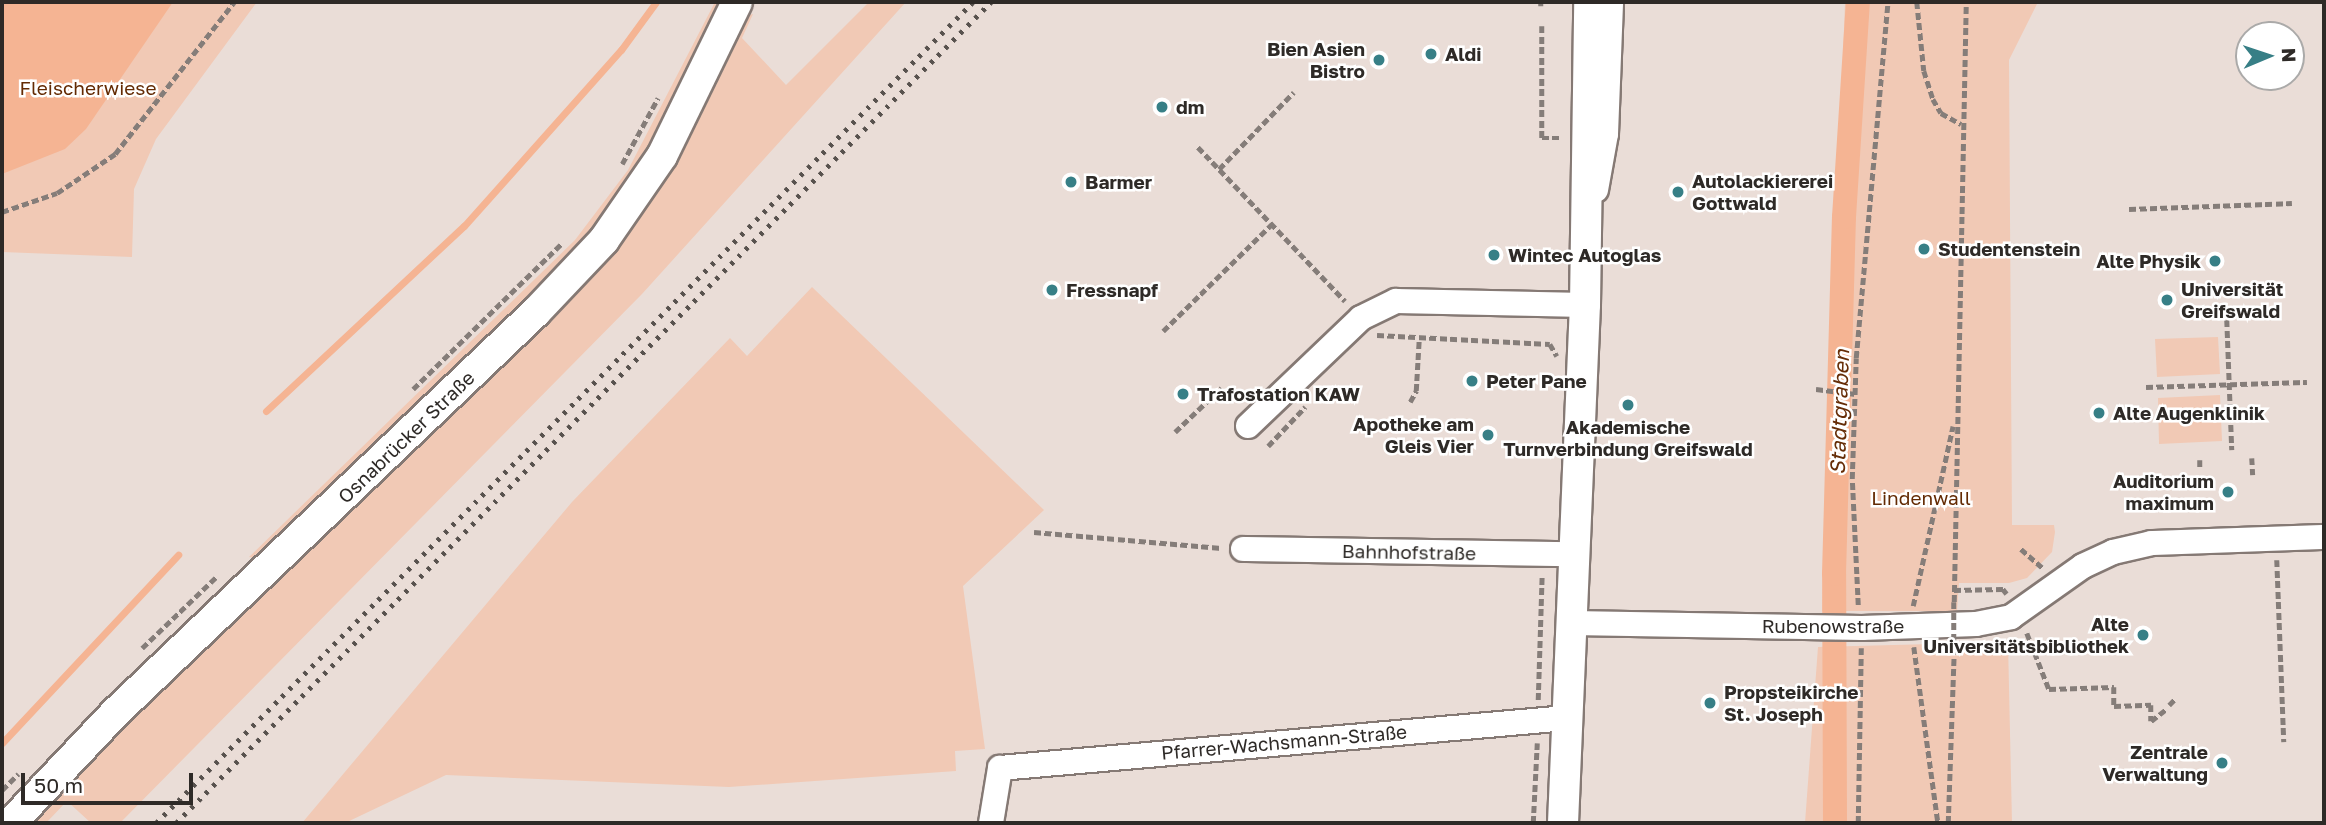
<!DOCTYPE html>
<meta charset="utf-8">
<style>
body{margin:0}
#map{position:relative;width:2326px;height:825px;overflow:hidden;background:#eaddd7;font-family:"Golos Text",sans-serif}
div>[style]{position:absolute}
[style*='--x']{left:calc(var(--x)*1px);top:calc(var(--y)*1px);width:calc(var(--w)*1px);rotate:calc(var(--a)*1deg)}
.green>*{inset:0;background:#f1c9b5}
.water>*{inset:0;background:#f5b493}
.stream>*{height:7px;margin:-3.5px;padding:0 3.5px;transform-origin:3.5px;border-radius:3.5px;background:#f5b493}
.canal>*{height:24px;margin:-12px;padding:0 12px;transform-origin:12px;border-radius:12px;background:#f5b493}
.path>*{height:4.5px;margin-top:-2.25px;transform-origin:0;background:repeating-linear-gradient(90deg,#857d79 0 7px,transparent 0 10.5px)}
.roads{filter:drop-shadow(2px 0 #857974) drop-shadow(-2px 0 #857974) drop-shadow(0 2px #857974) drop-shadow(0 -2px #857974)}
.minor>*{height:24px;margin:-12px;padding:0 12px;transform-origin:12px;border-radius:12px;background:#fff}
.major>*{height:30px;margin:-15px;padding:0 15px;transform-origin:15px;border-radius:15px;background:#fff}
.rail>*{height:5px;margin-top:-2.5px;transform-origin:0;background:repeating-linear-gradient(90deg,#58524e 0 3.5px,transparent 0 10.5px)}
.path-bridge>*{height:4.5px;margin-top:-2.25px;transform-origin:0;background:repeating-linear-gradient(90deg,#857d79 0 7px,transparent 0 10.5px)}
.dots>*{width:19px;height:19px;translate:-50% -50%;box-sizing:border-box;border:4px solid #fff;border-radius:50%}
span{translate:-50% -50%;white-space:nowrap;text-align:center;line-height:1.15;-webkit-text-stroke:5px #fff;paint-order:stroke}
.poi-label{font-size:19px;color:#2e2a27;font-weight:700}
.right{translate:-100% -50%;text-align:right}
.left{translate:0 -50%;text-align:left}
.park-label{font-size:19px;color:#632a03}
.street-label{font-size:19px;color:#2e2a27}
.water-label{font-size:21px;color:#662d07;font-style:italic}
.frame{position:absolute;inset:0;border:4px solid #2e2a27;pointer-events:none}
.north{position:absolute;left:2235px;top:21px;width:70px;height:70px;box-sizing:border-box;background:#fff;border:2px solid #abaaa9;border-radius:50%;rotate:88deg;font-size:19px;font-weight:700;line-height:28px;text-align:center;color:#2e2a27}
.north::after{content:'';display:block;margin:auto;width:24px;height:32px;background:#377f86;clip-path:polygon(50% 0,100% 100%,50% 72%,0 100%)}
.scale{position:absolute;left:21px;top:773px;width:172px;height:32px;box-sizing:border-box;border:4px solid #2e2a27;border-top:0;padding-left:9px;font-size:21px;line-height:24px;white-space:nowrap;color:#2e2a27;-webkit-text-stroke:5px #fff;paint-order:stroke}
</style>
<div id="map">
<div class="green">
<div style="clip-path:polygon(2px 2px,257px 2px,156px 139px,134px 189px,132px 257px,2px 252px)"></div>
<div style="clip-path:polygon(715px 2px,726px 2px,651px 152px,589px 239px,262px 560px,249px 557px,575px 240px,628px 170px)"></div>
<div style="clip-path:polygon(869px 2px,906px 2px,642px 294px,120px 823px,91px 823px,67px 801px,46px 823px,24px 823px,125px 721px,568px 298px,742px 17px,753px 14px,742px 38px,786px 85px)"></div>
<div style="clip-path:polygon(1845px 2px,2038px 2px,2009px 60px,2012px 525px,2054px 525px,2055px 532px,2052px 552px,2027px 578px,2009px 583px,1959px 583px,1957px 611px,1822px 611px)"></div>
<div style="clip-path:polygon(812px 287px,1044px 510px,963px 586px,985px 749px,955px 751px,956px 771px,729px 787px,446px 775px,345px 823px,302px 823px,572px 502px,730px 338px,747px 356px)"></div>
<div style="clip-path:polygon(2218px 337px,2220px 374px,2157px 377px,2155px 339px)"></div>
<div style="clip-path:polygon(2220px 395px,2222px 441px,2159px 444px,2158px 398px)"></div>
<div style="clip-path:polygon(2008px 642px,2012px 823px,1805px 823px,1818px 647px)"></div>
</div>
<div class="water">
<div style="clip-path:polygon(2px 2px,173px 2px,86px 129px,65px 149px,2px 174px)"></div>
</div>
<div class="stream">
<div style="--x:266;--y:411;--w:271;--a:-43.1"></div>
<div style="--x:464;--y:226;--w:236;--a:-48.3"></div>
<div style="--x:621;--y:50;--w:59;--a:-53.9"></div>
<div style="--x:2;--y:743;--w:258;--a:-46.9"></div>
</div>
<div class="canal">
<div style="--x:1835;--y:823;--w:249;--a:-90.2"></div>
<div style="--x:1834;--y:574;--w:357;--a:-88.4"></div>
<div style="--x:1844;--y:217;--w:215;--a:-86.3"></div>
</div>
<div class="path">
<div style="--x:1541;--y:2;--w:4;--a:90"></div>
<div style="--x:1917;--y:2;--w:69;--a:84.2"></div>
<div style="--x:1924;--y:71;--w:29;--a:72"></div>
<div style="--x:1933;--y:99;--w:16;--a:60"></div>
<div style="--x:1941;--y:113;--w:23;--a:29"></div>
<div style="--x:1542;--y:26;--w:112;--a:90"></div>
<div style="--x:1542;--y:138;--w:20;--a:0"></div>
<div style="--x:1198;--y:147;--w:213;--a:46.3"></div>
<div style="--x:622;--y:164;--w:75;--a:-61.4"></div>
<div style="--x:1219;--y:169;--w:107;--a:-45.8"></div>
<div style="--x:2129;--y:209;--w:163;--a:-2.1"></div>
<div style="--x:2;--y:212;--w:58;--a:-19.1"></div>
<div style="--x:57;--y:193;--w:70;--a:-33.9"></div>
<div style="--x:115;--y:154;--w:193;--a:-51.9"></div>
<div style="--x:2227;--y:320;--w:130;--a:87.8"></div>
<div style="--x:1163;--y:331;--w:153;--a:-44.5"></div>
<div style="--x:1377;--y:335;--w:173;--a:3"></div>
<div style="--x:1550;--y:344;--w:14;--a:60"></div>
<div style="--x:2146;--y:387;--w:161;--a:-1.8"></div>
<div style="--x:413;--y:389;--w:209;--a:-44.4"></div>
<div style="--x:1816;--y:389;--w:40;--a:7.1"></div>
<div style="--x:1410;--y:402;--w:13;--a:-61"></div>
<div style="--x:1416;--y:391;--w:52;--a:-86.7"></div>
<div style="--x:1175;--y:432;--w:64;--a:-43.7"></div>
<div style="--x:1268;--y:446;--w:54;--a:-46.5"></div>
<div style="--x:2252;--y:458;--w:17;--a:87"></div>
<div style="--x:2200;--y:460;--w:8;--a:90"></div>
<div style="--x:1034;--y:532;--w:188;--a:4.9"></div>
<div style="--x:2021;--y:549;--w:30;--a:41"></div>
<div style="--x:2277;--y:560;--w:182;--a:87.8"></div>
<div style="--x:1954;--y:590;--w:49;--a:-1.2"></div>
<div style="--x:2003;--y:589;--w:6;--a:51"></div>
<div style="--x:1954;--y:602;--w:600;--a:-88.85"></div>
<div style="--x:1858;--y:605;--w:126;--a:-92.7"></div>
<div style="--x:1852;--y:479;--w:121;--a:-88.1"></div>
<div style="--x:1856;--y:358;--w:357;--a:-84.9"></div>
<div style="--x:1913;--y:606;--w:184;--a:-77.5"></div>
<div style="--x:2027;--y:633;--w:60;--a:68.6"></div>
<div style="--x:2049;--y:689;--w:65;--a:-1.8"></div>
<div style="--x:2114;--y:687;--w:19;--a:90"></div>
<div style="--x:2114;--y:706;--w:37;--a:-2"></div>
<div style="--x:2151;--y:705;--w:16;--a:90"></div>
<div style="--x:2151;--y:721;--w:18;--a:-38"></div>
<div style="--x:1914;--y:647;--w:178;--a:82.2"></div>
<div style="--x:142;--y:648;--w:104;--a:-43.8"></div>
<div style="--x:1538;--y:700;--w:124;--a:-88.2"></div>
<div style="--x:2169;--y:705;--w:10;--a:-45"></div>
<div style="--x:2;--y:790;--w:23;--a:-45"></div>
<div style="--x:1533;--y:823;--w:80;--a:-87.1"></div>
<div style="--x:1858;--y:823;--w:175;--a:-89"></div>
<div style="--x:1948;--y:823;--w:176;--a:-88"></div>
</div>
<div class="roads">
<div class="minor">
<div style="--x:1596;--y:190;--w:57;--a:-79.9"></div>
<div style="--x:1606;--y:134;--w:132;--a:-87.8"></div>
<div style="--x:1248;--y:426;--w:156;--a:-43.7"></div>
<div style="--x:1361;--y:318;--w:39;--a:-26"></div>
<div style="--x:1396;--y:301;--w:189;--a:1.2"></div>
<div style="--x:1243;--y:549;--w:331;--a:0.9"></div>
<div style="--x:1572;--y:623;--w:290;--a:1"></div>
<div style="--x:1862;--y:628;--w:114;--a:-2"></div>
<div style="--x:1976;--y:624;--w:36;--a:-11"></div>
<div style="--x:2011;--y:617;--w:88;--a:-35.3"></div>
<div style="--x:2083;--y:566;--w:33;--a:-25"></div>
<div style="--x:2113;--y:552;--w:39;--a:-13"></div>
<div style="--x:2151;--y:543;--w:173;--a:-2"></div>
<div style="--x:991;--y:823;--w:56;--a:-80.7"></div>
<div style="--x:1000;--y:768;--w:569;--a:-5.04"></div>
</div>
<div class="major">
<div style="--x:11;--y:823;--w:151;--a:-46.6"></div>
<div style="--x:115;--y:713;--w:581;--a:-43.61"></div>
<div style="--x:536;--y:312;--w:99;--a:-46.6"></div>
<div style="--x:604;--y:240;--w:102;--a:-55.4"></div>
<div style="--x:662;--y:156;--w:171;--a:-64"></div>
<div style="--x:1563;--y:823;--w:518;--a:-87.57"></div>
<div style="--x:1585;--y:305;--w:303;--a:-89.2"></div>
</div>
</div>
<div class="rail">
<div style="--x:156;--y:823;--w:1158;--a:-45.14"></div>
<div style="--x:176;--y:823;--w:1157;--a:-45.21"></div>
</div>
<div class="path-bridge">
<div style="--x:1954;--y:602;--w:44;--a:90"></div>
</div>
<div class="dots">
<div style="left:1431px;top:54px;background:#377f86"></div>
<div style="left:1379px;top:60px;background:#377f86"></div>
<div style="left:1162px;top:107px;background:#377f86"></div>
<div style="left:1071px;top:182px;background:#377f86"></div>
<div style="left:1678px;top:192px;background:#377f86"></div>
<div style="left:1924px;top:249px;background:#377f86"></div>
<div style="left:1494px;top:255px;background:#377f86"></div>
<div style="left:2215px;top:261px;background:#377f86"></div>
<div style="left:1052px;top:290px;background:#377f86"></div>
<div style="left:2167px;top:300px;background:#377f86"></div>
<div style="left:1472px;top:381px;background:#377f86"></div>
<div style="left:1183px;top:394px;background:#377f86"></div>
<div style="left:1628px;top:405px;background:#377f86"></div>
<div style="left:2099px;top:413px;background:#377f86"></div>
<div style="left:1488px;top:435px;background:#377f86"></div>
<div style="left:2228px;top:492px;background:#377f86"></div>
<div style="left:2143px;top:635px;background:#377f86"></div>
<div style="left:1710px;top:703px;background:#377f86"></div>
<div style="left:2222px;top:763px;background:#377f86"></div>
</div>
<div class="poi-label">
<span class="right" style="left:1365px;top:60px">Bien Asien<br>Bistro</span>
<span class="left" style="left:1445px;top:54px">Aldi</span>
<span class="left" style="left:1176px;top:107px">dm</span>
<span class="left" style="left:1692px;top:192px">Autolackiererei<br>Gottwald</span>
<span class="left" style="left:1085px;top:182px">Barmer</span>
<span class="left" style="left:1938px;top:249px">Studentenstein</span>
<span class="left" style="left:1508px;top:255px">Wintec Autoglas</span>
<span class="right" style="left:2201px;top:261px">Alte Physik</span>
<span class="left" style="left:2181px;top:300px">Universität<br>Greifswald</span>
<span class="left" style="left:1066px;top:290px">Fressnapf</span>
<span class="left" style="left:1486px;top:381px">Peter Pane</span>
<span class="left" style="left:1197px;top:394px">Trafostation KAW</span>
<span class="left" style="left:2113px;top:413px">Alte Augenklinik</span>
<span class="right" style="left:1474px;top:435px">Apotheke am<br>Gleis Vier</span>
<span style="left:1628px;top:438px">Akademische<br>Turnverbindung Greifswald</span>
<span class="right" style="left:2214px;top:492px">Auditorium<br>maximum</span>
<span class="right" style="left:2129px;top:635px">Alte<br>Universitätsbibliothek</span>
<span class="left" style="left:1724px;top:703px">Propsteikirche<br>St. Joseph</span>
<span class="right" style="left:2208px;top:763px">Zentrale<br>Verwaltung</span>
</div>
<div class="park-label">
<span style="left:88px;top:88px">Fleischerwiese</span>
<span style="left:1921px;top:498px">Lindenwall</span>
</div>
<div class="street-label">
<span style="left:406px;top:437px;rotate:-44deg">Osnabrücker Straße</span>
<span style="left:1409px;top:552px;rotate:1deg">Bahnhofstraße</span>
<span style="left:1833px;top:626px">Rubenowstraße</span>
<span style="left:1284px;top:742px;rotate:-5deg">Pfarrer-Wachsmann-Straße</span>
</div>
<div class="water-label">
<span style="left:1839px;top:412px;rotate:-88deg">Stadtgraben</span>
</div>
<div class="frame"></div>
<div class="north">N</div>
<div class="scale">50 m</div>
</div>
